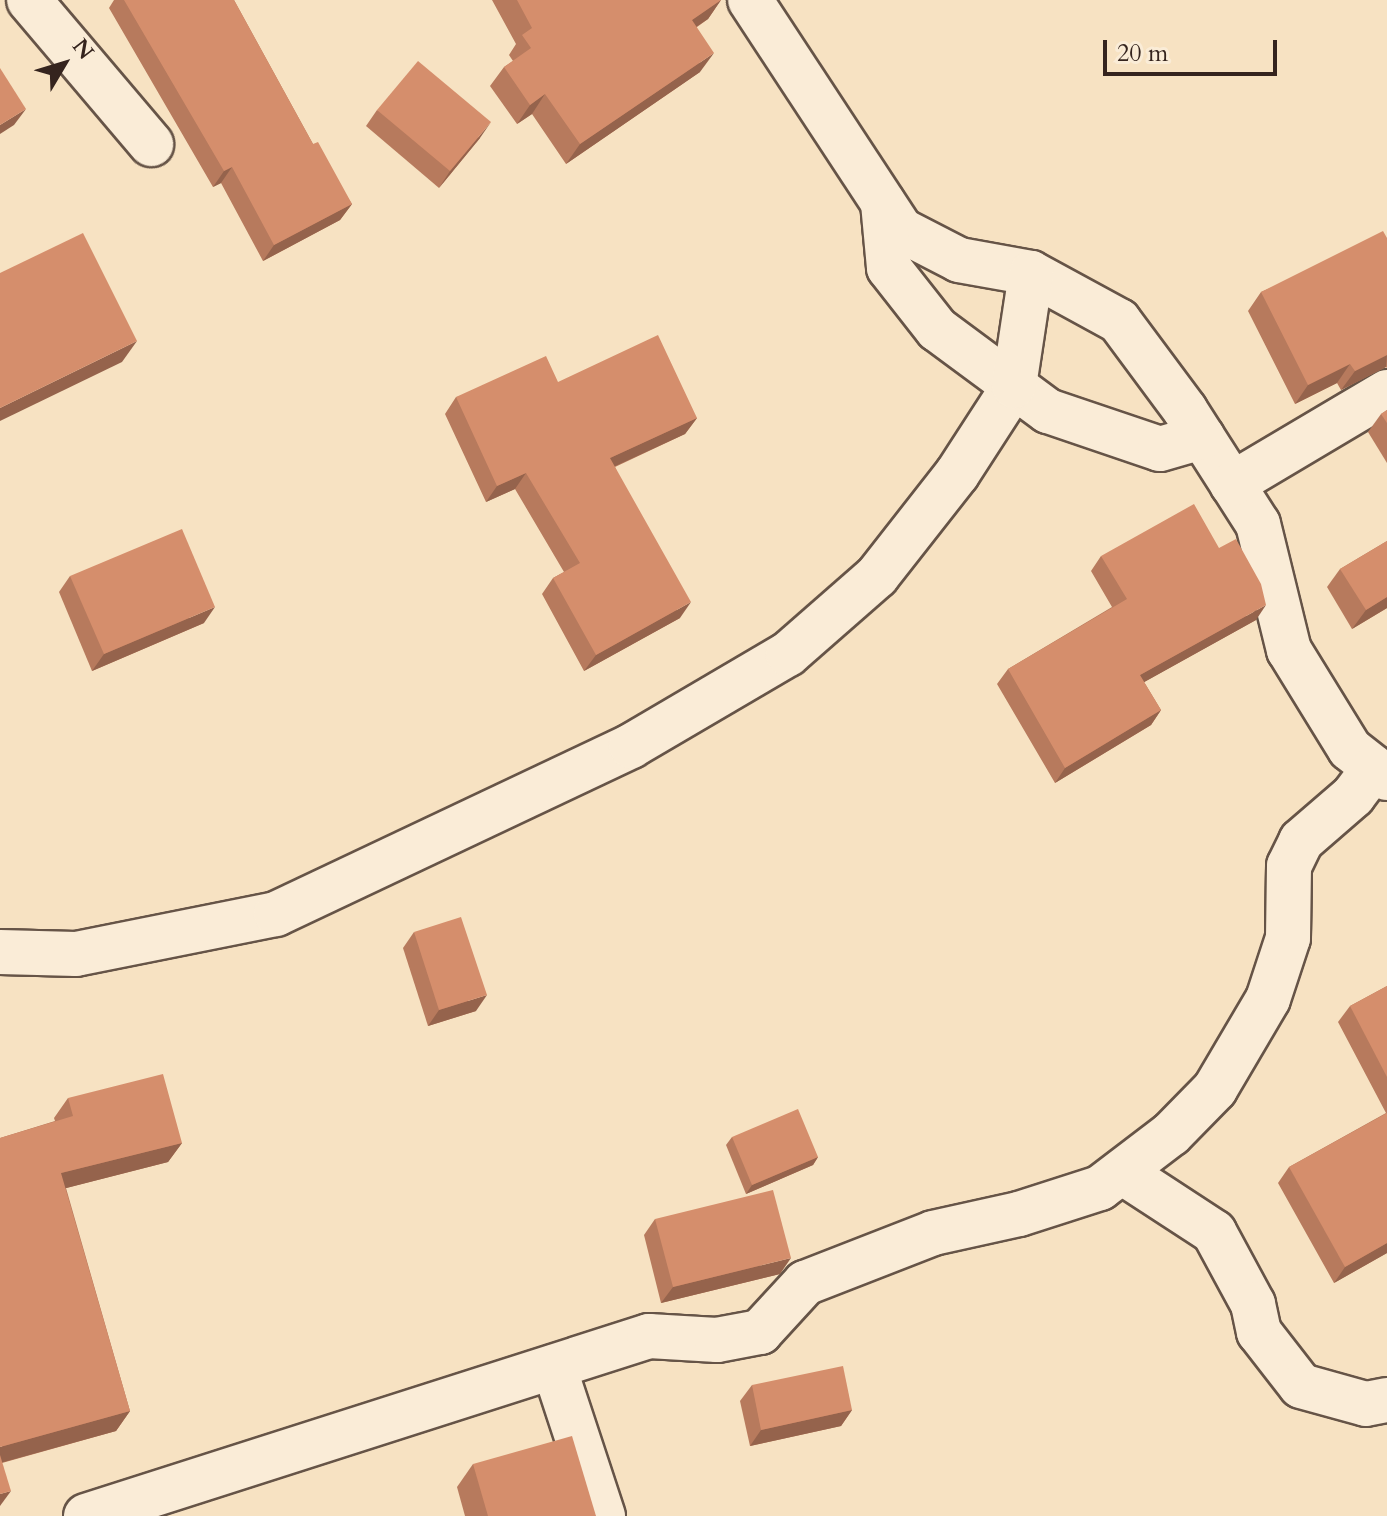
<!DOCTYPE html>
<style>
body{margin:0}
#map{position:relative;width:1387px;height:1516px;overflow:hidden;background:#f7e2c2;font-family:Cardo,serif}
div>[style]{position:absolute}
[style*='--x']{left:calc(var(--x)*1px);top:calc(var(--y)*1px);width:calc(var(--w)*1px);rotate:calc(var(--a)*1deg)}
.roads{filter:drop-shadow(2px 0 #665447) drop-shadow(-2px 0 #665447) drop-shadow(0 2px #665447) drop-shadow(0 -2px #665447)}
.minor>*{height:44px;margin:-22px;padding:0 22px;transform-origin:22px;border-radius:22px;background:#faecd7}
.wall>*{inset:0;background:#b77a5d}
.shaded-wall>*{inset:0;background:#95634c}
.building>*{inset:0;background:#d58e6c}
span{translate:-50% -50%;white-space:nowrap;text-align:center;line-height:1.15;-webkit-text-stroke:8px #faecd7;paint-order:stroke}
.north{position:absolute;left:24px;top:24px;width:80px;height:80px;-webkit-text-stroke:6px #faecd7;paint-order:stroke;rotate:52deg;font-size:22px;font-weight:700;line-height:32px;text-align:center;color:#35241e}
.north::after{content:'';display:block;margin:auto;width:28px;height:36px;background:#35241e;clip-path:polygon(50% 0,100% 100%,50% 72%,0 100%)}
.scale{position:absolute;left:1103px;top:40px;width:174px;height:36px;box-sizing:border-box;border:4px solid #35241e;border-top:0;padding-left:10px;font-size:24px;line-height:28px;white-space:nowrap;color:#35241e;-webkit-text-stroke:6px #faecd7;paint-order:stroke}
</style>
<div id="map">
<div class="roads">
<div class="minor">
<div style="--x:29;--y:0;--w:189;--a:49.7"></div>
<div style="--x:750;--y:0;--w:275;--a:56.7"></div>
<div style="--x:901;--y:230;--w:65;--a:27.3"></div>
<div style="--x:959;--y:260;--w:73;--a:10.2"></div>
<div style="--x:1031;--y:273;--w:100;--a:28.6"></div>
<div style="--x:1119;--y:321;--w:111;--a:53.4"></div>
<div style="--x:1185;--y:410;--w:135;--a:57.4"></div>
<div style="--x:1258;--y:524;--w:130;--a:76.2"></div>
<div style="--x:1289;--y:650;--w:116;--a:58.4"></div>
<div style="--x:1350;--y:749;--w:47;--a:38.1"></div>
<div style="--x:883;--y:203;--w:65;--a:84.7"></div>
<div style="--x:889;--y:268;--w:78;--a:51.8"></div>
<div style="--x:937;--y:329;--w:138;--a:36.5"></div>
<div style="--x:1048;--y:411;--w:118;--a:18.7"></div>
<div style="--x:1160;--y:449;--w:44;--a:-15.9"></div>
<div style="--x:1232;--y:484;--w:180;--a:-30.7"></div>
<div style="--x:0;--y:952;--w:76;--a:1.5"></div>
<div style="--x:76;--y:954;--w:204;--a:-11.3"></div>
<div style="--x:276;--y:914;--w:393;--a:-25.3"></div>
<div style="--x:631;--y:746;--w:182;--a:-30.4"></div>
<div style="--x:788;--y:654;--w:118;--a:-41.2"></div>
<div style="--x:877;--y:576;--w:130;--a:-51.9"></div>
<div style="--x:957;--y:474;--w:105;--a:-57.1"></div>
<div style="--x:1014;--y:386;--w:114;--a:-81.4"></div>
<div style="--x:1122;--y:1172;--w:110;--a:33.1"></div>
<div style="--x:1214;--y:1232;--w:82;--a:61.6"></div>
<div style="--x:1253;--y:1304;--w:29;--a:78"></div>
<div style="--x:1259;--y:1332;--w:68;--a:52.1"></div>
<div style="--x:1301;--y:1386;--w:67;--a:15.5"></div>
<div style="--x:1366;--y:1404;--w:21;--a:-11"></div>
<div style="--x:554;--y:1367;--w:157;--a:71.8"></div>
<div style="--x:86;--y:1516;--w:591;--a:-17.73"></div>
<div style="--x:649;--y:1336;--w:68;--a:3.4"></div>
<div style="--x:717;--y:1340;--w:44;--a:-10.5"></div>
<div style="--x:760;--y:1332;--w:67;--a:-47.4"></div>
<div style="--x:805;--y:1283;--w:137;--a:-21.3"></div>
<div style="--x:933;--y:1233;--w:88;--a:-12.5"></div>
<div style="--x:1019;--y:1214;--w:85;--a:-17.8"></div>
<div style="--x:1100;--y:1188;--w:89;--a:-37.3"></div>
<div style="--x:1171;--y:1134;--w:63;--a:-45.6"></div>
<div style="--x:1215;--y:1089;--w:104;--a:-59.5"></div>
<div style="--x:1268;--y:999;--w:64;--a:-71.8"></div>
<div style="--x:1288;--y:938;--w:72;--a:-89.2"></div>
<div style="--x:1289;--y:866;--w:28;--a:-64"></div>
<div style="--x:1301;--y:841;--w:69;--a:-40.9"></div>
<div style="--x:1353;--y:796;--w:35;--a:-53"></div>
</div>
</div>
<div class="wall">
<div style="clip-path:polygon(114px 0,234px 0,313px 144px,352px 204px,340px 220px,263px 261px,221px 183px,213px 187px,109px 8px)"></div>
<div style="clip-path:polygon(492px 0,721px 0,708px 19px,697px 27px,700px 72px,566px 164px,532px 114px,517px 124px,490px 86px,504px 67px,513px 61px,509px 55px,516px 44px)"></div>
<div style="clip-path:polygon(377px 110px,480px 138px,439px 188px,366px 126px)"></div>
<div style="clip-path:polygon(1387px 238px,1387px 368px,1386px 367px,1341px 390px,1337px 383px,1295px 404px,1248px 311px,1261px 292px)"></div>
<div style="clip-path:polygon(558px 382px,697px 418px,685px 434px,615px 467px,680px 618px,584px 671px,542px 594px,553px 578px,564px 572px,515px 489px,486px 502px,445px 414px,456px 397px)"></div>
<div style="clip-path:polygon(1387px 410px,1387px 463px,1368px 432px,1381px 414px)"></div>
<div style="clip-path:polygon(1387px 541px,1387px 608px,1352px 629px,1327px 587px,1340px 569px)"></div>
<div style="clip-path:polygon(1101px 556px,1256px 620px,1144px 682px,1161px 710px,1151px 725px,1055px 783px,997px 684px,1008px 669px,1112px 607px,1091px 571px)"></div>
<div style="clip-path:polygon(70px 576px,204px 623px,92px 671px,59px 592px)"></div>
<div style="clip-path:polygon(414px 932px,476px 1011px,428px 1026px,403px 948px)"></div>
<div style="clip-path:polygon(1387px 986px,1387px 1253px,1334px 1283px,1278px 1183px,1289px 1167px,1386px 1113px,1338px 1022px,1350px 1006px)"></div>
<div style="clip-path:polygon(68px 1098px,182px 1143px,168px 1162px,66px 1188px,130px 1411px,116px 1431px,2px 1463px,0 1138px,55px 1121px,54px 1118px)"></div>
<div style="clip-path:polygon(732px 1137px,818px 1157px,813px 1165px,746px 1194px,726px 1145px)"></div>
<div style="clip-path:polygon(655px 1219px,780px 1274px,661px 1303px,644px 1235px)"></div>
<div style="clip-path:polygon(752px 1385px,852px 1410px,841px 1426px,750px 1446px,740px 1401px)"></div>
<div style="clip-path:polygon(473px 1464px,596px 1516px,465px 1516px,457px 1487px)"></div>
</div>
<div class="shaded-wall">
<div style="clip-path:polygon(721px 0,708px 19px,678px 39px,692px 20px)"></div>
<div style="clip-path:polygon(714px 53px,700px 72px,566px 164px,580px 144px)"></div>
<div style="clip-path:polygon(545px 94px,532px 114px,517px 124px,530px 105px)"></div>
<div style="clip-path:polygon(26px 109px,14px 125px,0 134px,0 125px)"></div>
<div style="clip-path:polygon(491px 122px,480px 138px,439px 188px,450px 171px)"></div>
<div style="clip-path:polygon(232px 167px,221px 183px,213px 187px,224px 171px)"></div>
<div style="clip-path:polygon(352px 204px,340px 220px,263px 261px,274px 245px)"></div>
<div style="clip-path:polygon(137px 341px,122px 362px,0 421px,0 408px)"></div>
<div style="clip-path:polygon(1387px 355px,1386px 367px,1341px 390px,1355px 371px)"></div>
<div style="clip-path:polygon(1350px 364px,1337px 383px,1295px 404px,1308px 385px)"></div>
<div style="clip-path:polygon(697px 418px,685px 434px,598px 474px,610px 458px)"></div>
<div style="clip-path:polygon(526px 473px,515px 489px,486px 502px,497px 486px)"></div>
<div style="clip-path:polygon(1387px 597px,1387px 608px,1352px 629px,1366px 610px)"></div>
<div style="clip-path:polygon(691px 602px,680px 618px,584px 671px,596px 655px)"></div>
<div style="clip-path:polygon(1266px 605px,1256px 620px,1130px 690px,1140px 675px)"></div>
<div style="clip-path:polygon(215px 607px,204px 623px,92px 671px,104px 654px)"></div>
<div style="clip-path:polygon(1161px 710px,1151px 725px,1055px 783px,1065px 768px)"></div>
<div style="clip-path:polygon(487px 995px,476px 1011px,428px 1026px,439px 1010px)"></div>
<div style="clip-path:polygon(182px 1143px,168px 1162px,47px 1193px,61px 1173px)"></div>
<div style="clip-path:polygon(818px 1157px,813px 1165px,746px 1194px,752px 1185px)"></div>
<div style="clip-path:polygon(1387px 1243px,1387px 1253px,1334px 1283px,1345px 1267px)"></div>
<div style="clip-path:polygon(791px 1258px,780px 1274px,661px 1303px,673px 1287px)"></div>
<div style="clip-path:polygon(852px 1410px,841px 1426px,750px 1446px,761px 1430px)"></div>
<div style="clip-path:polygon(130px 1411px,116px 1431px,0 1463px,0 1447px)"></div>
<div style="clip-path:polygon(11px 1491px,0 1506px,0 1494px)"></div>
</div>
<div class="building">
<div style="clip-path:polygon(124px 0,234px 0,313px 144px,318px 142px,352px 204px,274px 245px,232px 167px,224px 171px)"></div>
<div style="clip-path:polygon(517px 0,721px 0,692px 20px,714px 53px,580px 144px,545px 94px,530px 105px,504px 67px,531px 48px,522px 35px,532px 28px)"></div>
<div style="clip-path:polygon(418px 61px,491px 122px,450px 171px,377px 110px)"></div>
<div style="clip-path:polygon(0 68px,26px 109px,0 125px)"></div>
<div style="clip-path:polygon(1383px 231px,1387px 238px,1387px 355px,1355px 371px,1350px 364px,1308px 385px,1261px 292px)"></div>
<div style="clip-path:polygon(83px 233px,137px 341px,0 408px,0 273px)"></div>
<div style="clip-path:polygon(658px 335px,697px 418px,610px 458px,691px 602px,596px 655px,553px 578px,580px 563px,526px 473px,497px 486px,456px 397px,546px 356px,558px 382px)"></div>
<div style="clip-path:polygon(1387px 410px,1387px 423px,1381px 414px)"></div>
<div style="clip-path:polygon(1194px 504px,1219px 548px,1236px 539px,1261px 584px,1266px 605px,1140px 675px,1161px 710px,1065px 768px,1008px 669px,1127px 599px,1101px 556px)"></div>
<div style="clip-path:polygon(182px 529px,215px 607px,104px 654px,70px 576px)"></div>
<div style="clip-path:polygon(1387px 541px,1387px 597px,1366px 610px,1340px 569px)"></div>
<div style="clip-path:polygon(461px 917px,487px 995px,439px 1010px,414px 932px)"></div>
<div style="clip-path:polygon(1387px 986px,1387px 1077px,1350px 1006px)"></div>
<div style="clip-path:polygon(163px 1074px,182px 1143px,61px 1173px,130px 1411px,0 1447px,0 1138px,73px 1116px,68px 1098px)"></div>
<div style="clip-path:polygon(798px 1109px,818px 1157px,752px 1185px,732px 1137px)"></div>
<div style="clip-path:polygon(1387px 1113px,1387px 1243px,1345px 1267px,1289px 1167px)"></div>
<div style="clip-path:polygon(773px 1190px,791px 1258px,673px 1287px,655px 1219px)"></div>
<div style="clip-path:polygon(843px 1366px,852px 1410px,761px 1430px,752px 1385px)"></div>
<div style="clip-path:polygon(572px 1436px,596px 1516px,488px 1516px,473px 1464px)"></div>
<div style="clip-path:polygon(0 1455px,11px 1491px,0 1494px)"></div>
</div>
<div class="north">N</div>
<div class="scale">20 m</div>
</div>
